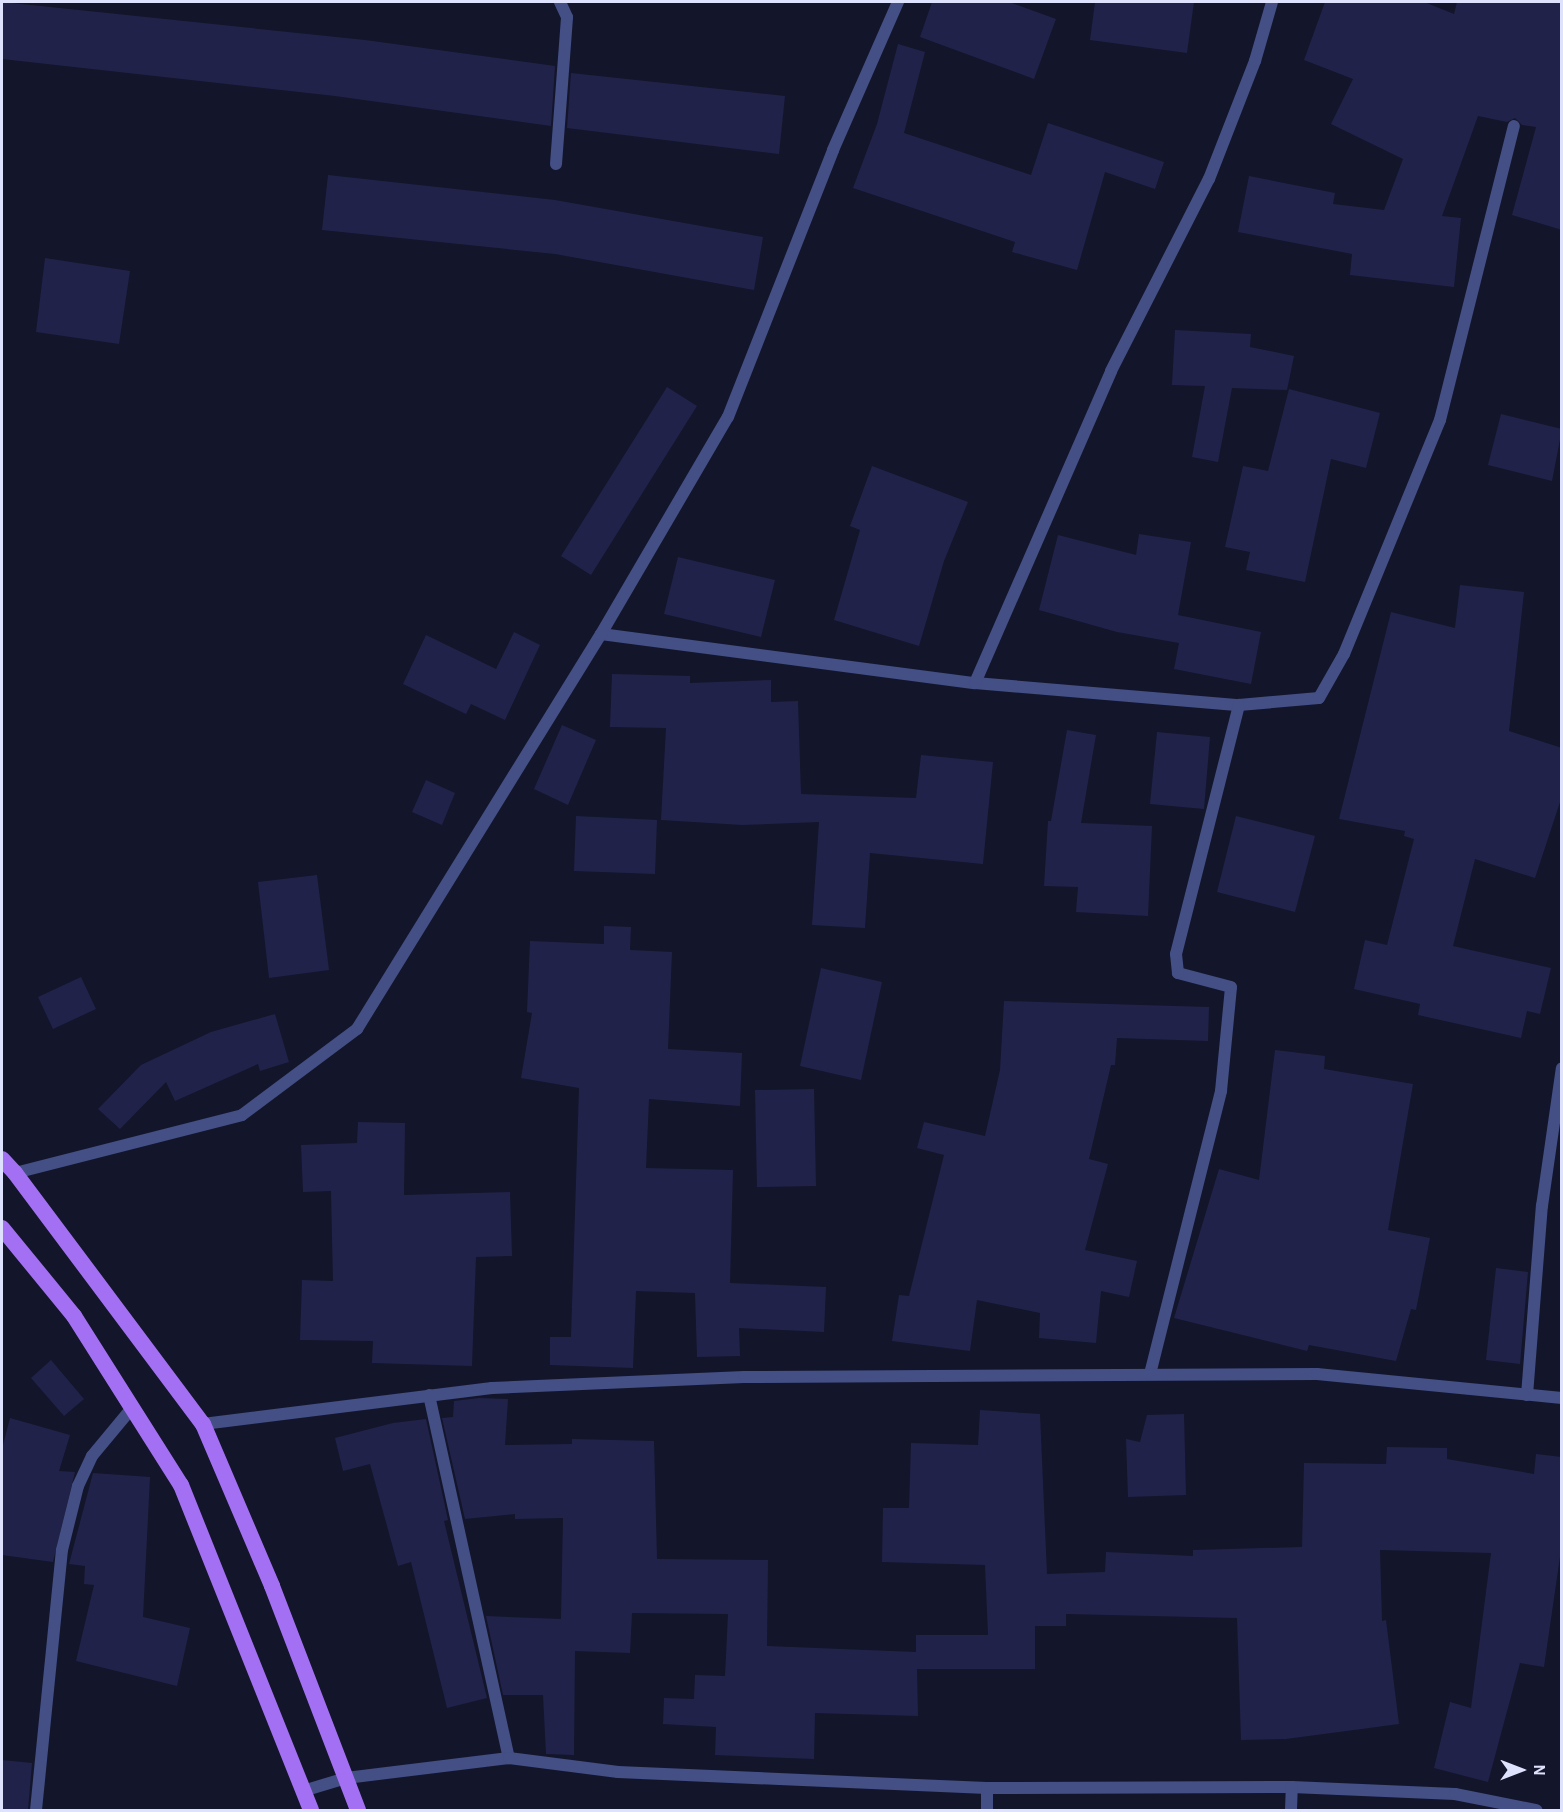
<!DOCTYPE html>
<style>
body{margin:0}
#map{position:relative;width:1563px;height:1812px;overflow:hidden;background:#13152a;font-family:"Alegreya Sans",sans-serif}
div>[style]{position:absolute}
[style*='--x']{left:calc(var(--x)*1px);top:calc(var(--y)*1px);width:calc(var(--w)*1px);rotate:calc(var(--a)*1deg)}
.building>*{inset:0;background:#212249}
.minor>*{height:12px;margin:-6px;padding:0 6px;transform-origin:6px;border-radius:6px;background:#434f85}
.primary>*{height:16px;margin:-8px;padding:0 8px;transform-origin:8px;border-radius:8px;background:#a470f3}
span{translate:-50% -50%;white-space:nowrap;text-align:center;line-height:1.15;-webkit-text-stroke:4.5px #13152a;paint-order:stroke}
.frame{position:absolute;inset:0;border:3px solid #dfe2fc;pointer-events:none}
.north{position:absolute;left:1491px;top:1740px;width:60px;height:60px;-webkit-text-stroke:4px #13152a;paint-order:stroke;rotate:90deg;font-size:16px;font-weight:700;line-height:24px;text-align:center;color:#dfe2fc}
.north::after{content:'';display:block;margin:auto;width:21px;height:27px;background:#dfe2fc;clip-path:polygon(50% 0,100% 100%,50% 72%,0 100%)}
</style>
<div id="map">
<div class="building">
<div style="clip-path:polygon(2px 2px,365px 40px,555px 66px,551px 126px,335px 96px,2px 59px)"></div>
<div style="clip-path:polygon(932px 2px,1009px 2px,1056px 19px,1034px 79px,920px 37px)"></div>
<div style="clip-path:polygon(1095px 2px,1194px 2px,1187px 53px,1090px 40px)"></div>
<div style="clip-path:polygon(1325px 2px,1424px 2px,1454px 14px,1457px 2px,1562px 2px,1562px 230px,1512px 215px,1536px 127px,1522px 125px,1515px 118px,1507px 122px,1478px 116px,1442px 216px,1461px 218px,1454px 287px,1350px 275px,1352px 254px,1238px 232px,1249px 176px,1335px 193px,1333px 204px,1384px 210px,1403px 159px,1331px 124px,1353px 79px,1304px 60px)"></div>
<div style="clip-path:polygon(898px 44px,925px 52px,904px 133px,1031px 175px,1048px 123px,1164px 162px,1155px 189px,1105px 172px,1077px 270px,1012px 252px,1015px 242px,853px 188px,877px 124px)"></div>
<div style="clip-path:polygon(571px 73px,785px 96px,779px 154px,567px 128px)"></div>
<div style="clip-path:polygon(328px 175px,555px 200px,763px 237px,754px 290px,555px 254px,322px 230px)"></div>
<div style="clip-path:polygon(45px 258px,130px 271px,119px 344px,36px 332px)"></div>
<div style="clip-path:polygon(1175px 330px,1251px 334px,1250px 347px,1294px 356px,1287px 390px,1232px 388px,1218px 462px,1192px 457px,1205px 386px,1172px 385px)"></div>
<div style="clip-path:polygon(667px 387px,697px 406px,591px 575px,561px 556px)"></div>
<div style="clip-path:polygon(1289px 389px,1380px 413px,1366px 468px,1331px 459px,1305px 582px,1246px 570px,1250px 552px,1225px 547px,1243px 466px,1268px 471px)"></div>
<div style="clip-path:polygon(1501px 414px,1562px 429px,1552px 481px,1488px 465px)"></div>
<div style="clip-path:polygon(872px 466px,968px 502px,944px 561px,919px 646px,834px 620px,860px 530px,850px 526px)"></div>
<div style="clip-path:polygon(1139px 534px,1191px 542px,1178px 615px,1261px 632px,1251px 684px,1174px 669px,1179px 643px,1117px 632px,1039px 610px,1058px 535px,1136px 555px)"></div>
<div style="clip-path:polygon(678px 557px,775px 580px,761px 637px,664px 614px)"></div>
<div style="clip-path:polygon(1460px 585px,1524px 592px,1509px 731px,1562px 748px,1562px 796px,1535px 878px,1475px 859px,1453px 946px,1551px 968px,1540px 1014px,1527px 1011px,1521px 1038px,1418px 1015px,1420px 1004px,1354px 989px,1365px 940px,1387px 945px,1414px 839px,1404px 836px,1405px 831px,1339px 819px,1391px 612px,1455px 628px)"></div>
<div style="clip-path:polygon(514px 632px,540px 645px,505px 720px,471px 704px,466px 714px,403px 684px,426px 635px,496px 669px)"></div>
<div style="clip-path:polygon(612px 674px,690px 676px,690px 683px,771px 680px,771px 702px,798px 701px,801px 794px,916px 798px,921px 755px,993px 762px,983px 864px,870px 853px,865px 928px,812px 925px,819px 822px,742px 825px,661px 820px,666px 728px,610px 727px)"></div>
<div style="clip-path:polygon(562px 725px,596px 740px,568px 805px,534px 789px)"></div>
<div style="clip-path:polygon(1067px 730px,1096px 735px,1081px 823px,1152px 826px,1148px 916px,1076px 912px,1078px 887px,1044px 886px,1048px 821px,1051px 821px)"></div>
<div style="clip-path:polygon(1157px 732px,1210px 737px,1204px 809px,1150px 804px)"></div>
<div style="clip-path:polygon(426px 780px,455px 793px,442px 825px,412px 812px)"></div>
<div style="clip-path:polygon(576px 816px,657px 820px,655px 874px,574px 871px)"></div>
<div style="clip-path:polygon(1236px 816px,1315px 836px,1295px 912px,1217px 892px)"></div>
<div style="clip-path:polygon(317px 875px,329px 970px,269px 978px,258px 882px)"></div>
<div style="clip-path:polygon(604px 926px,631px 927px,630px 950px,672px 952px,668px 1049px,742px 1053px,740px 1106px,649px 1099px,646px 1168px,733px 1170px,730px 1283px,826px 1287px,824px 1332px,739px 1328px,740px 1356px,697px 1357px,695px 1293px,636px 1291px,633px 1368px,550px 1365px,550px 1337px,571px 1337px,579px 1088px,521px 1078px,532px 1013px,527px 1012px,530px 941px,604px 944px)"></div>
<div style="clip-path:polygon(821px 968px,882px 982px,861px 1080px,800px 1066px)"></div>
<div style="clip-path:polygon(81px 977px,96px 1009px,53px 1029px,38px 997px)"></div>
<div style="clip-path:polygon(1004px 1001px,1209px 1007px,1208px 1041px,1117px 1038px,1115px 1065px,1111px 1065px,1089px 1159px,1108px 1164px,1085px 1250px,1137px 1261px,1129px 1297px,1101px 1291px,1096px 1343px,1039px 1338px,1040px 1313px,977px 1300px,970px 1351px,892px 1341px,899px 1295px,909px 1296px,944px 1155px,917px 1148px,924px 1122px,985px 1136px,1000px 1070px)"></div>
<div style="clip-path:polygon(275px 1014px,289px 1062px,260px 1071px,258px 1064px,175px 1101px,166px 1082px,120px 1129px,98px 1109px,141px 1065px,211px 1032px)"></div>
<div style="clip-path:polygon(1275px 1050px,1325px 1056px,1324px 1069px,1413px 1084px,1388px 1230px,1430px 1238px,1416px 1310px,1411px 1309px,1396px 1361px,1309px 1345px,1307px 1351px,1174px 1318px,1219px 1169px,1259px 1180px)"></div>
<div style="clip-path:polygon(814px 1089px,816px 1186px,757px 1187px,755px 1090px)"></div>
<div style="clip-path:polygon(358px 1122px,405px 1123px,404px 1195px,510px 1192px,512px 1256px,476px 1257px,472px 1366px,372px 1363px,373px 1341px,300px 1340px,302px 1280px,333px 1281px,331px 1191px,303px 1192px,301px 1145px,357px 1143px)"></div>
<div style="clip-path:polygon(1496px 1268px,1528px 1272px,1520px 1364px,1486px 1360px)"></div>
<div style="clip-path:polygon(51px 1360px,84px 1399px,64px 1416px,31px 1378px)"></div>
<div style="clip-path:polygon(479px 1398px,508px 1399px,505px 1445px,572px 1444px,572px 1439px,654px 1441px,657px 1559px,768px 1560px,767px 1646px,916px 1652px,916px 1635px,988px 1635px,985px 1565px,882px 1562px,883px 1508px,909px 1508px,911px 1443px,978px 1445px,980px 1410px,1040px 1414px,1047px 1574px,1105px 1572px,1106px 1552px,1193px 1556px,1193px 1550px,1302px 1547px,1304px 1463px,1386px 1464px,1387px 1447px,1447px 1448px,1447px 1459px,1534px 1474px,1536px 1454px,1562px 1457px,1562px 1543px,1544px 1667px,1520px 1663px,1488px 1782px,1434px 1768px,1450px 1702px,1471px 1708px,1491px 1553px,1380px 1550px,1382px 1621px,1386px 1620px,1399px 1724px,1286px 1739px,1241px 1740px,1237px 1618px,1066px 1614px,1066px 1626px,1035px 1626px,1035px 1669px,917px 1669px,918px 1716px,815px 1713px,814px 1759px,715px 1755px,716px 1727px,663px 1724px,664px 1698px,694px 1699px,695px 1675px,725px 1676px,728px 1614px,632px 1613px,630px 1653px,575px 1651px,574px 1755px,546px 1754px,543px 1695px,503px 1695px,486px 1616px,561px 1619px,563px 1518px,515px 1519px,515px 1514px,465px 1519px,442px 1418px,453px 1417px,454px 1401px)"></div>
<div style="clip-path:polygon(1184px 1414px,1186px 1495px,1128px 1497px,1126px 1439px,1140px 1442px,1147px 1415px)"></div>
<div style="clip-path:polygon(10px 1418px,70px 1435px,59px 1471px,75px 1472px,53px 1562px,2px 1555px,2px 1449px)"></div>
<div style="clip-path:polygon(426px 1419px,448px 1520px,444px 1521px,487px 1698px,447px 1708px,411px 1562px,398px 1566px,370px 1464px,343px 1471px,335px 1438px,393px 1423px)"></div>
<div style="clip-path:polygon(93px 1473px,150px 1477px,143px 1617px,190px 1628px,177px 1686px,76px 1661px,94px 1585px,84px 1584px,85px 1566px,69px 1564px)"></div>
<div style="clip-path:polygon(2px 1760px,32px 1763px,28px 1810px,2px 1810px)"></div>
</div>
<div class="minor">
<div style="--x:556;--y:164;--w:147;--a:-85.7"></div>
<div style="--x:567;--y:17;--w:17;--a:-115"></div>
<div style="--x:601;--y:634;--w:377;--a:7.5"></div>
<div style="--x:975;--y:683;--w:265;--a:4.8"></div>
<div style="--x:1239;--y:705;--w:80;--a:-5"></div>
<div style="--x:1319;--y:698;--w:51;--a:-60.4"></div>
<div style="--x:1344;--y:654;--w:253;--a:-67.7"></div>
<div style="--x:1440;--y:420;--w:303;--a:-75.9"></div>
<div style="--x:975;--y:683;--w:340;--a:-66.4"></div>
<div style="--x:1111;--y:371;--w:216;--a:-63"></div>
<div style="--x:1209;--y:179;--w:127;--a:-68.7"></div>
<div style="--x:1255;--y:61;--w:61;--a:-73.9"></div>
<div style="--x:15;--y:1173;--w:234;--a:-14.3"></div>
<div style="--x:242;--y:1115;--w:144;--a:-36.8"></div>
<div style="--x:357;--y:1029;--w:464;--a:-58.3"></div>
<div style="--x:601;--y:634;--w:251;--a:-59.7"></div>
<div style="--x:728;--y:417;--w:287;--a:-68.5"></div>
<div style="--x:833;--y:150;--w:162;--a:-66.3"></div>
<div style="--x:1150;--y:1374;--w:292;--a:-75.9"></div>
<div style="--x:1221;--y:1091;--w:104;--a:-84.5"></div>
<div style="--x:1231;--y:987;--w:55;--a:-165.2"></div>
<div style="--x:1178;--y:973;--w:19;--a:-96"></div>
<div style="--x:1176;--y:954;--w:257;--a:-75.8"></div>
<div style="--x:429;--y:1395;--w:372;--a:77.6"></div>
<div style="--x:1527;--y:1395;--w:190;--a:-85.5"></div>
<div style="--x:1542;--y:1206;--w:139;--a:-81.8"></div>
<div style="--x:203;--y:1424;--w:291;--a:-7.1"></div>
<div style="--x:492;--y:1388;--w:252;--a:-2.5"></div>
<div style="--x:744;--y:1377;--w:573;--a:-0.3"></div>
<div style="--x:1317;--y:1374;--w:246;--a:5.6"></div>
<div style="--x:987;--y:1788;--w:22;--a:90"></div>
<div style="--x:303;--y:1791;--w:45;--a:-16.8"></div>
<div style="--x:346;--y:1778;--w:164;--a:-7"></div>
<div style="--x:509;--y:1758;--w:110;--a:7.3"></div>
<div style="--x:618;--y:1772;--w:369;--a:2.5"></div>
<div style="--x:987;--y:1788;--w:305;--a:-0.2"></div>
<div style="--x:1292;--y:1787;--w:163;--a:2.5"></div>
<div style="--x:1455;--y:1794;--w:83;--a:11.2"></div>
<div style="--x:36;--y:1810;--w:261;--a:-84.3"></div>
<div style="--x:62;--y:1550;--w:66;--a:-76"></div>
<div style="--x:78;--y:1486;--w:33;--a:-65"></div>
<div style="--x:92;--y:1456;--w:61;--a:-50.3"></div>
<div style="--x:1291;--y:1810;--w:23;--a:-88"></div>
</div>
<div class="primary">
<div style="--x:2;--y:1159;--w:19;--a:47"></div>
<div style="--x:15;--y:1173;--w:314;--a:53.2"></div>
<div style="--x:203;--y:1424;--w:176;--a:66.9"></div>
<div style="--x:272;--y:1586;--w:240;--a:69"></div>
<div style="--x:2;--y:1228;--w:114;--a:50.7"></div>
<div style="--x:74;--y:1316;--w:200;--a:57.7"></div>
<div style="--x:181;--y:1485;--w:350;--a:68.2"></div>
</div>
<div class="frame"></div>
<div class="north">N</div>
</div>
